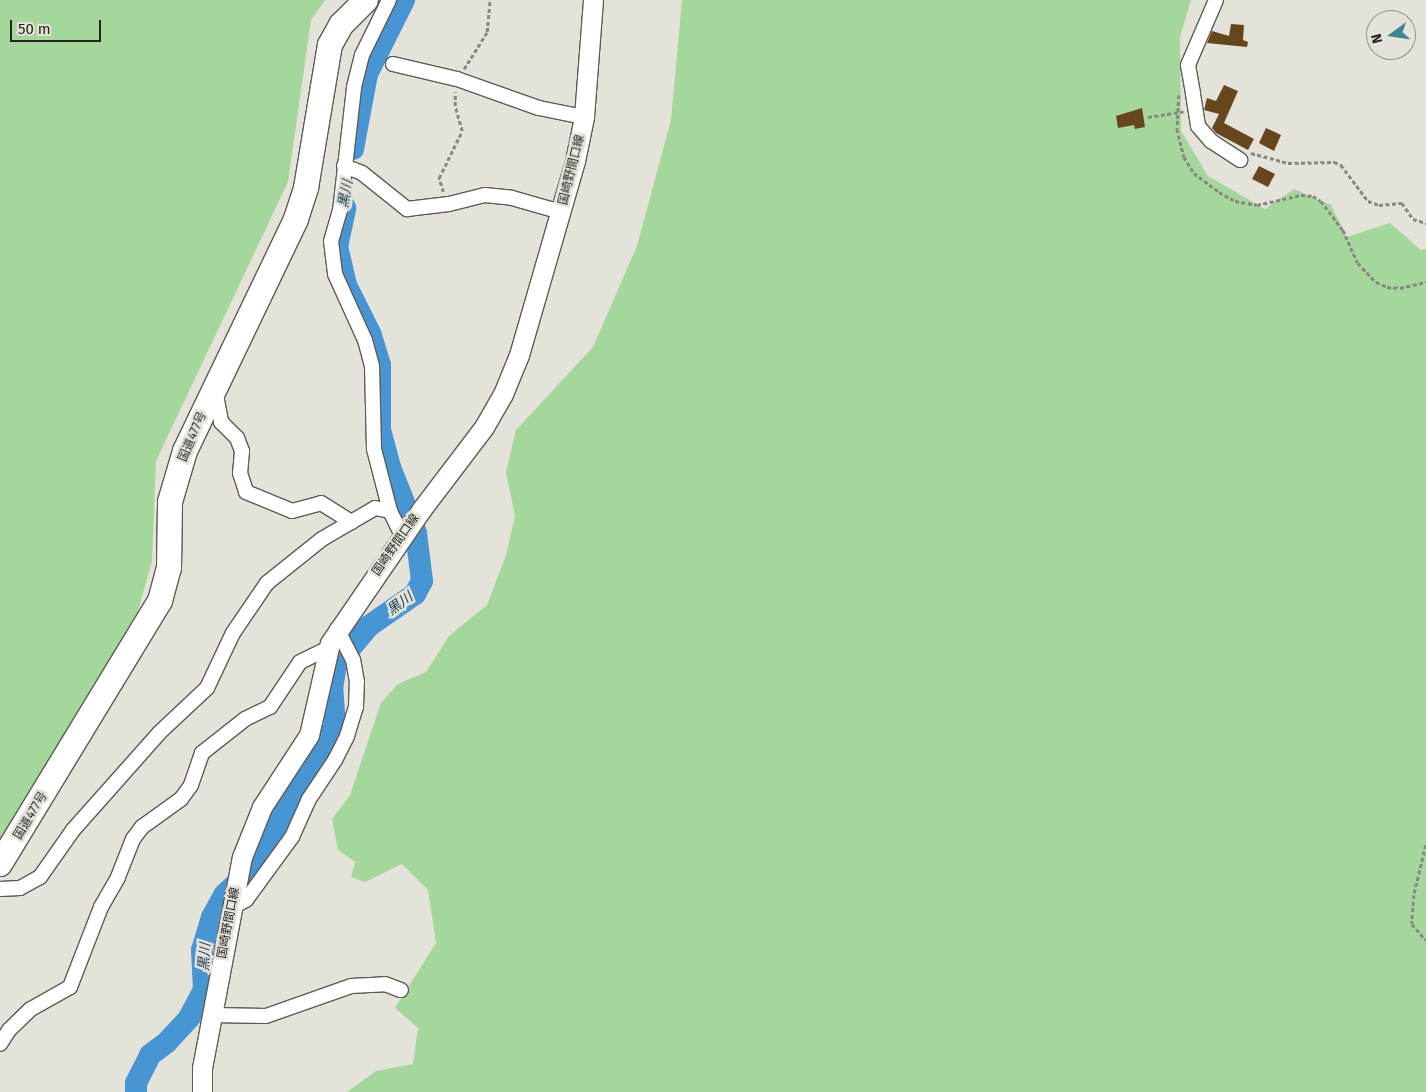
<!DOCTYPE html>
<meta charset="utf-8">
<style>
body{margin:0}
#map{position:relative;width:1426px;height:1092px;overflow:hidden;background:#e5e2da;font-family:"Fira Sans","Noto Sans JP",sans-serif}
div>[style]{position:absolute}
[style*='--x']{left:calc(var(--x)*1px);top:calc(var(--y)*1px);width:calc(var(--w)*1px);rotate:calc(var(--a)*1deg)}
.green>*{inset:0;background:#a5d79c}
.river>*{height:22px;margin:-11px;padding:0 11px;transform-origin:11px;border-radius:11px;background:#4796d3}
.building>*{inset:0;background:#66461c}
.path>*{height:2.5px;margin-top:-1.25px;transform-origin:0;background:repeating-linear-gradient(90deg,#898782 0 4px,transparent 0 6.5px)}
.roads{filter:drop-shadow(1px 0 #5e5b55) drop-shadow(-1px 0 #5e5b55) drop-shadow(0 1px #5e5b55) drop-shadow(0 -1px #5e5b55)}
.street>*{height:14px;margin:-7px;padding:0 7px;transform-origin:7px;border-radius:7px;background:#fff}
.secondary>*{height:19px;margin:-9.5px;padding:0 9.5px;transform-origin:9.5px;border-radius:9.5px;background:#fff}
.highway>*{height:24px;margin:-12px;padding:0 12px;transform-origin:12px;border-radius:12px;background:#fff}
span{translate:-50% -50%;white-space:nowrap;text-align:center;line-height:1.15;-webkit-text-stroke:5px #e5e2da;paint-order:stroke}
.street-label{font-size:12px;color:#252421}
.water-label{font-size:14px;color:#183952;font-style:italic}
.north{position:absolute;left:1366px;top:10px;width:50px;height:50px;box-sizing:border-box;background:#e5e2da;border:1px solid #989690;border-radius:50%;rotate:256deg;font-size:14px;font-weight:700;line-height:20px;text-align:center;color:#252421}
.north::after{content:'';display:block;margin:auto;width:18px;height:22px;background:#3f868f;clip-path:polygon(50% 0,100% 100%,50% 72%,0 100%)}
.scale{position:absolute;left:10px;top:20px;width:91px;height:22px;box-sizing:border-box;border:2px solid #252421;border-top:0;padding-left:6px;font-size:15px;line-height:18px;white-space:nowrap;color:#252421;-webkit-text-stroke:4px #e5e2da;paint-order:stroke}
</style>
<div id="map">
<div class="green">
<div style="clip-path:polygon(0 0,325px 0,311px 20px,288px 182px,156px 461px,152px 561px,138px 611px,0 844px)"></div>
<div style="clip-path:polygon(682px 0,1191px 0,1180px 37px,1181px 131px,1208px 176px,1265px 209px,1294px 189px,1331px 205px,1347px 237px,1390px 223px,1421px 250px,1426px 249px,1426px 1092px,347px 1092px,376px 1071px,413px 1064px,418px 1028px,395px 1008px,436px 943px,428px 890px,402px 864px,365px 882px,351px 877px,355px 862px,338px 850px,332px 819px,350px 795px,381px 703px,398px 684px,426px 672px,449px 636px,487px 605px,506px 555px,515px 516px,506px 472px,516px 430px,593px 347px,637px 246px,671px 120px)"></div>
</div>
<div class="river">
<div style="--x:353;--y:149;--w:76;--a:-79.4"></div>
<div style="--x:367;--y:74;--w:83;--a:-63.4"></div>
<div style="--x:136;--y:1092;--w:9;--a:-90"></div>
<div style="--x:136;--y:1083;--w:31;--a:-63"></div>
<div style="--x:150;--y:1055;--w:21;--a:-37"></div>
<div style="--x:167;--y:1042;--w:33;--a:-47"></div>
<div style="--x:189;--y:1018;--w:32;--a:-62"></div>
<div style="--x:204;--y:990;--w:40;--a:-92.9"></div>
<div style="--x:202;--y:950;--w:34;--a:-73"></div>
<div style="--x:212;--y:917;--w:26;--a:-61"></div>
<div style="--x:225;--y:894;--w:41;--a:-43"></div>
<div style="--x:255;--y:866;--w:104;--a:-62.4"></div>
<div style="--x:303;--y:774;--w:57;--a:-55.8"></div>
<div style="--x:335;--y:727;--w:39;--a:-94"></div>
<div style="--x:332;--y:688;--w:23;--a:-80"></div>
<div style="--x:336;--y:665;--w:51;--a:-49.8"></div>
<div style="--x:369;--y:626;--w:56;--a:-34.8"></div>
<div style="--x:415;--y:594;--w:15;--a:-62"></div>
<div style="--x:422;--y:581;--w:48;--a:-97.1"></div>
<div style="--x:416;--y:533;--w:71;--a:-111.5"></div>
<div style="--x:390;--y:467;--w:39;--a:-105"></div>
<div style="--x:380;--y:429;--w:64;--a:-90"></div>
<div style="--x:380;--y:365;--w:31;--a:-107"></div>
<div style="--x:371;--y:335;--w:56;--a:-116.6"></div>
<div style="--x:346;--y:285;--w:39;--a:-103"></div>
<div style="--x:337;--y:247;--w:40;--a:-78"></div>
</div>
<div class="building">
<div style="clip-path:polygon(1231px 24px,1244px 25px,1243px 40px,1248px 42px,1247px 47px,1207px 43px,1212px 31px,1229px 36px)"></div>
<div style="clip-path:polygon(1224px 85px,1238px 91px,1224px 123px,1254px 139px,1248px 150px,1216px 133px,1212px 128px,1219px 114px,1204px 110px,1207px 98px,1216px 101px)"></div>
<div style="clip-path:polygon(1142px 108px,1145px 127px,1135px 129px,1134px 125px,1118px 128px,1116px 116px)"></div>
<div style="clip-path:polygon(1266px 128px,1281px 135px,1274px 151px,1259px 143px)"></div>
<div style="clip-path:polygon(1259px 166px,1275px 174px,1268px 187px,1252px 179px)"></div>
</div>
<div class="path">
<div style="--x:464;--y:69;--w:44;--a:-58.1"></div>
<div style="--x:487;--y:32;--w:32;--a:-85"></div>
<div style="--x:1179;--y:95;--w:34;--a:93"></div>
<div style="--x:1177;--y:129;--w:29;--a:76"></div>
<div style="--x:1184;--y:157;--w:19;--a:58"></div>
<div style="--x:1194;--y:173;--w:31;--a:37"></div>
<div style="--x:1219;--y:192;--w:18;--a:29"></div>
<div style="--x:1235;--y:201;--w:22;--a:10"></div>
<div style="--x:1257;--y:205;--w:45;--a:-12.8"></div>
<div style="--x:1301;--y:195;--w:12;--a:5"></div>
<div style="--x:1313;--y:196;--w:9;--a:32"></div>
<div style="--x:1321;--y:201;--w:36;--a:53"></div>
<div style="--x:1343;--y:230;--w:36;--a:66"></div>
<div style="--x:1358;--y:263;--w:26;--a:47"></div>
<div style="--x:1376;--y:282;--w:12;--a:24"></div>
<div style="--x:1387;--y:287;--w:13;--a:4"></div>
<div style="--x:1400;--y:288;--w:27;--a:-13"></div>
<div style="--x:1148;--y:117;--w:36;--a:-9"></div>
<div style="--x:1251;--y:153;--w:38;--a:15"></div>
<div style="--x:1288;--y:163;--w:46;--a:-1.2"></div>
<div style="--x:1334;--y:162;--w:8;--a:23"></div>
<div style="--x:1341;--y:165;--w:45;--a:53.1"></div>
<div style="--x:1368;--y:201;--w:12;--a:20"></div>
<div style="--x:1379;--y:205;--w:23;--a:-5"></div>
<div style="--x:1402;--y:203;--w:19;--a:55"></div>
<div style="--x:1413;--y:219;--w:14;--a:17"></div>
<div style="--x:443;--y:192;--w:15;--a:-106"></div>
<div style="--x:439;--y:178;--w:52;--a:-63.9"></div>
<div style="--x:462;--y:131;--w:26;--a:-106"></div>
<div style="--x:455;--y:106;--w:14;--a:-90"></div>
<div style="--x:1426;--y:845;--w:51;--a:103.5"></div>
<div style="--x:1414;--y:895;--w:29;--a:94"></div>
<div style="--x:1412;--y:924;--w:21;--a:49"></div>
</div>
<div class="roads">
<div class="street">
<div style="--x:389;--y:0;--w:61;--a:116.1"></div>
<div style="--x:362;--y:55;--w:34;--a:104"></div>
<div style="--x:354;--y:88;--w:123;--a:96.5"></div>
<div style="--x:340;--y:210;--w:32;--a:106"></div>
<div style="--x:331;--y:241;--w:33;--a:83"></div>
<div style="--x:335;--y:274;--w:72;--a:65.6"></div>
<div style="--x:365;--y:340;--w:27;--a:75"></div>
<div style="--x:372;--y:366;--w:83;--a:88.6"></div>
<div style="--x:374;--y:449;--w:64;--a:75.5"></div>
<div style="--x:1216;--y:0;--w:71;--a:113.3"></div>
<div style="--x:1188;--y:65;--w:29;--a:80"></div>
<div style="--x:1193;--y:94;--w:32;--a:81"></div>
<div style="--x:1198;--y:126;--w:20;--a:49"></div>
<div style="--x:1211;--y:141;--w:35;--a:33"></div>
<div style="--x:393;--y:64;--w:66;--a:13.2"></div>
<div style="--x:457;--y:79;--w:87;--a:19.5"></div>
<div style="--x:539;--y:108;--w:46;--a:11.3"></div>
<div style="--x:344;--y:166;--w:19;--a:21"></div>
<div style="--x:362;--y:173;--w:58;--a:38.7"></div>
<div style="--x:407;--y:209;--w:42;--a:-6.8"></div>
<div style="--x:449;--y:204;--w:37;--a:-14"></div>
<div style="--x:485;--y:195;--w:27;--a:6"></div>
<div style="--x:512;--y:198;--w:51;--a:15.9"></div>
<div style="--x:215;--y:390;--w:33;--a:79"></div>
<div style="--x:221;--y:422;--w:23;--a:45"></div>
<div style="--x:237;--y:438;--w:14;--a:69"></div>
<div style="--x:242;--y:451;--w:22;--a:95"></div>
<div style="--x:240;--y:473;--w:20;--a:72"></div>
<div style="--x:246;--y:492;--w:50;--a:22.4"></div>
<div style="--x:292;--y:511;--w:30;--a:-15"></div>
<div style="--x:321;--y:503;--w:36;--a:32"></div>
<div style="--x:0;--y:889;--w:20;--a:-3"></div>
<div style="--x:20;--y:888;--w:23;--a:-29"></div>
<div style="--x:40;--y:877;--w:57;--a:-54.9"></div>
<div style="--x:73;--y:830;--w:130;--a:-48.4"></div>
<div style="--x:159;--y:733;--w:66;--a:-43.2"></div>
<div style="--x:207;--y:688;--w:61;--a:-64.7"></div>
<div style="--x:233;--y:633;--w:60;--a:-55.8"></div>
<div style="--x:267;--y:583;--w:70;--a:-38.7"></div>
<div style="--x:322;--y:539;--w:61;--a:-30.3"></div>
<div style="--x:375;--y:508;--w:15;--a:11"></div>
<div style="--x:390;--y:511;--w:28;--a:64"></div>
<div style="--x:232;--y:907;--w:16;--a:-27"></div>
<div style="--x:246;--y:900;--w:78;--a:-53.9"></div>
<div style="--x:292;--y:837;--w:42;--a:-65.9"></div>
<div style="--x:309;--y:799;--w:47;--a:-56.3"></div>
<div style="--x:335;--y:760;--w:27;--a:-63"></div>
<div style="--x:347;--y:736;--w:30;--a:-73"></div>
<div style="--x:356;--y:707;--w:25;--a:-88"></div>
<div style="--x:357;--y:682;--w:22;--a:-100"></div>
<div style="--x:353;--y:660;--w:35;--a:-117"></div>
<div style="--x:212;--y:1015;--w:54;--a:1.1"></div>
<div style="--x:266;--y:1016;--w:90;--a:-19.4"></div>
<div style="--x:351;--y:986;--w:34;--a:-3"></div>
<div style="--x:385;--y:984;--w:17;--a:21"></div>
<div style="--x:0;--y:1044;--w:17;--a:-57"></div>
<div style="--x:9;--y:1030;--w:30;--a:-44"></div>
<div style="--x:31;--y:1009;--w:45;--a:-29.4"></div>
<div style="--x:70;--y:987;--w:86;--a:-68.8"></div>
<div style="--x:101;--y:907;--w:34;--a:-60"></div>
<div style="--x:118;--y:877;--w:41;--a:-68.5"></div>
<div style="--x:133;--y:839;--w:15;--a:-53"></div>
<div style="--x:142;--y:827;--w:48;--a:-35.7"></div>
<div style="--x:181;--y:799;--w:17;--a:-54"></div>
<div style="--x:191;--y:785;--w:34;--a:-71"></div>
<div style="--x:202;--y:753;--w:55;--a:-38.3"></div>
<div style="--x:245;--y:719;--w:28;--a:-26"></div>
<div style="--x:270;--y:707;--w:54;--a:-56.3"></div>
<div style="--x:300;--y:662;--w:30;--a:-26"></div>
</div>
<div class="secondary">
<div style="--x:202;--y:1092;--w:24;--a:-90"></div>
<div style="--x:202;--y:1068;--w:215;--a:-79.3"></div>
<div style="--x:242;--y:857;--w:54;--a:-68.2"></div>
<div style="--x:262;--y:807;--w:86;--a:-56.9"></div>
<div style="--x:309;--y:735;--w:94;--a:-77.1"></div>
<div style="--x:330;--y:643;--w:161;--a:-55.6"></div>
<div style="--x:421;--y:510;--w:104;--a:-52.8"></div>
<div style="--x:484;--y:427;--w:38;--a:-60"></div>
<div style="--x:503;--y:394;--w:42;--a:-67.7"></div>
<div style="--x:519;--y:355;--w:202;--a:-73.9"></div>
<div style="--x:575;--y:161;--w:45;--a:-78.4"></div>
<div style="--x:584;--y:117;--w:117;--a:-85.6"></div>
</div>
<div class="highway">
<div style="--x:0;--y:864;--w:308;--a:-58.7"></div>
<div style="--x:160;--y:601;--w:34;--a:-75"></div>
<div style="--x:169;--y:568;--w:66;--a:-89.1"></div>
<div style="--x:170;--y:502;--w:53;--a:-73.6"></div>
<div style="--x:185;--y:451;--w:257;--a:-64.4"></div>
<div style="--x:296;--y:219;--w:33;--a:-72"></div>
<div style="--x:306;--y:188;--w:145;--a:-80.5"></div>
<div style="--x:330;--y:45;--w:23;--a:-61"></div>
<div style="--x:341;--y:25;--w:35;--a:-45"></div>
</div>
</div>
<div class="street-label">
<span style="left:572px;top:170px;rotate:-76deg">国崎野間口線</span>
<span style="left:193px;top:437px;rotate:-67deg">国道477号</span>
<span style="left:396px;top:545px;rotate:-55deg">国崎野間口線</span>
<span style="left:31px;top:816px;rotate:-59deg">国道477号</span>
<span style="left:229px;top:923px;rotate:-79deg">国崎野間口線</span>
</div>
<div class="water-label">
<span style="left:346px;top:194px;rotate:-80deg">黒川</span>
<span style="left:400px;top:604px;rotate:-37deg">黒川</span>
<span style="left:205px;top:957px;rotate:-86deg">黒川</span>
</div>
<div class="north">N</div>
<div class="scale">50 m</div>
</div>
